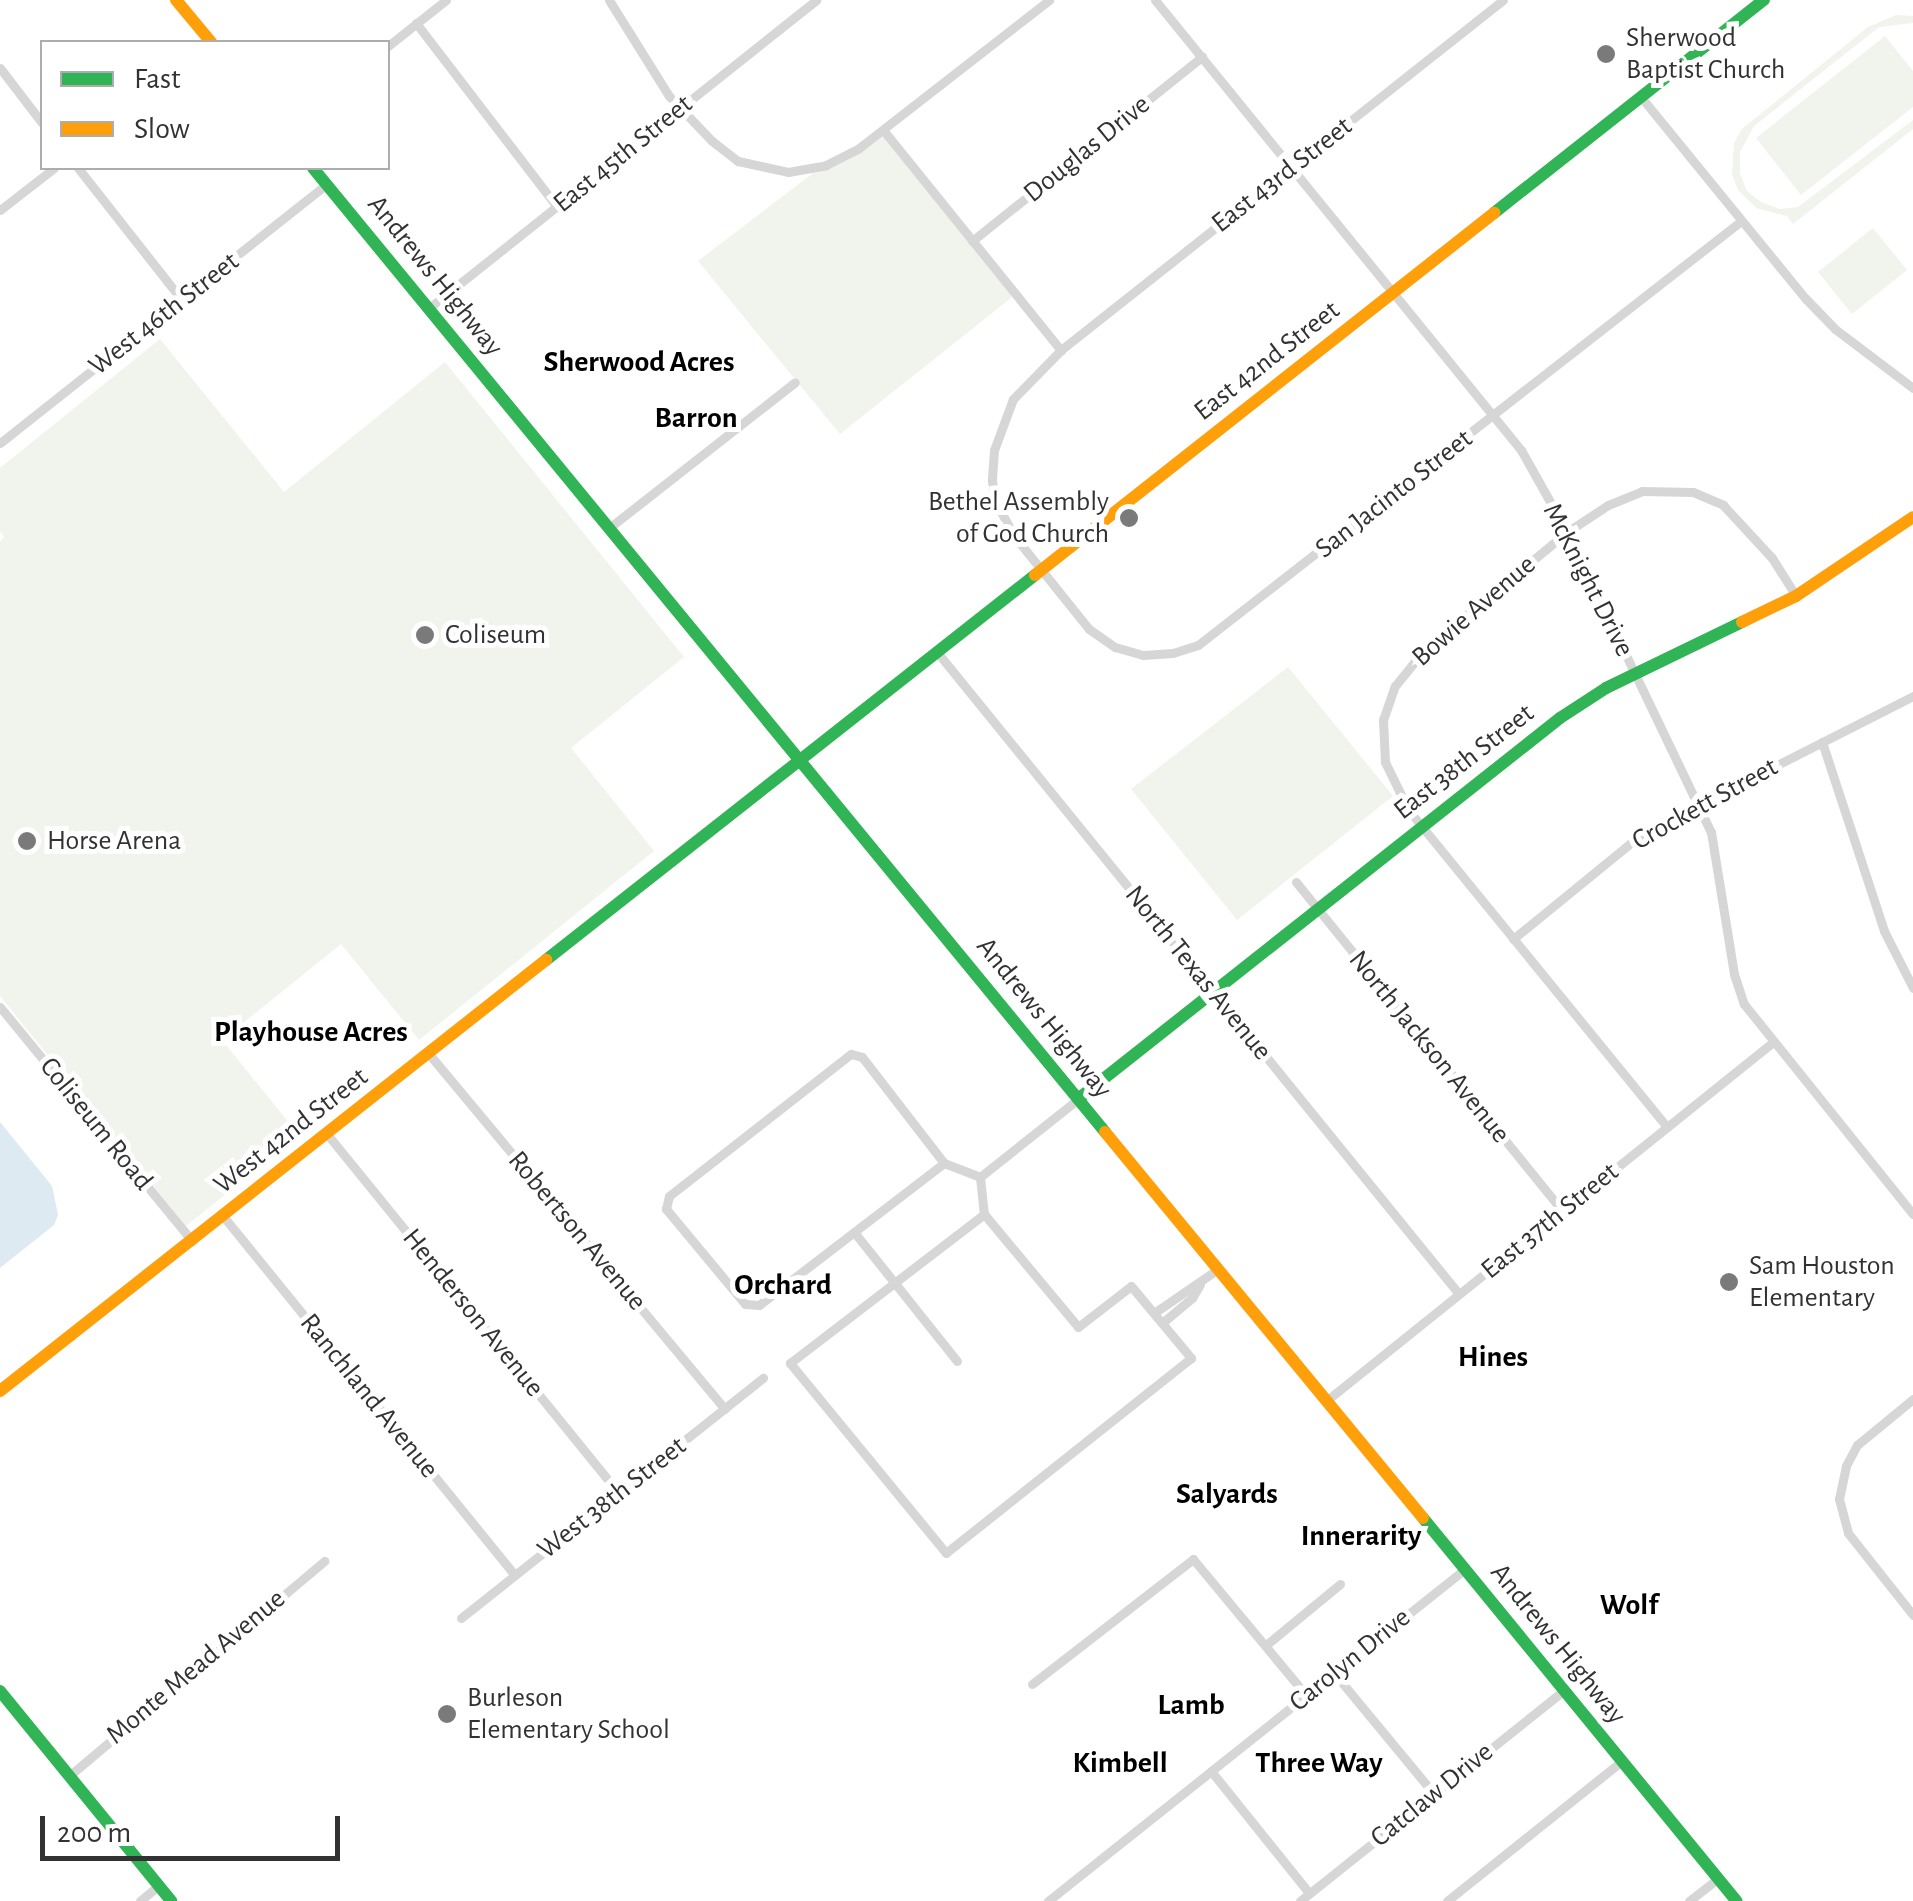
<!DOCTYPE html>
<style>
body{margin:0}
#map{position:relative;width:1913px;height:1901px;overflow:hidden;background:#fff;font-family:"Alegreya Sans",sans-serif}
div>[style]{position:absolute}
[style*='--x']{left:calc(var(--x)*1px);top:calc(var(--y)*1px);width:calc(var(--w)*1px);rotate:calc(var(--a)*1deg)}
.green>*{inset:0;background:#f1f4ed}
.water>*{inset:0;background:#ddeaf2}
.street>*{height:9px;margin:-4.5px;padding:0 4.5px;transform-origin:4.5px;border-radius:4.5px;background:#d6d6d6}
.fast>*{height:12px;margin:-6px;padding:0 6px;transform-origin:6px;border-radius:6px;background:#30b455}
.slow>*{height:12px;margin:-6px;padding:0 6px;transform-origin:6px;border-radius:6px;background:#ff9f0a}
.dots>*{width:28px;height:28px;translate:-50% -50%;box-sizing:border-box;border:5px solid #fff;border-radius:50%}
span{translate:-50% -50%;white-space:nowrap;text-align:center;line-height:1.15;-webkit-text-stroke:10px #fff;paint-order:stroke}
.poi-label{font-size:28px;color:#323232}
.left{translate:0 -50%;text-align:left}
.right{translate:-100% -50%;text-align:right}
.street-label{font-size:28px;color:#323232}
.neighbourhood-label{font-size:30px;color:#000;font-weight:700}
.legend{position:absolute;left:40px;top:40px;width:350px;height:130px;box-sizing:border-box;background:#fff;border:2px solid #adadad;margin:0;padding:12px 18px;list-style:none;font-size:30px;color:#323232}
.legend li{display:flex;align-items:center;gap:20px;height:50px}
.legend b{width:50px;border:2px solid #adadad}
.scale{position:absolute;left:40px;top:1816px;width:300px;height:45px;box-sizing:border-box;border:5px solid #323232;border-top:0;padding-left:12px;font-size:30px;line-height:35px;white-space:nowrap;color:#323232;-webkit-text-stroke:8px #fff;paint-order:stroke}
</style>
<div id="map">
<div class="green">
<div style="clip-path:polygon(1896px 15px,1913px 16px,1913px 23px,1879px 27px,1754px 126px,1740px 152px,1740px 174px,1747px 191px,1761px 202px,1779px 209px,1798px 207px,1913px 120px,1913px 129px,1793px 224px,1787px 216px,1756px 208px,1738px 190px,1732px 174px,1734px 143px,1742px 129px,1868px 27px)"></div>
<div style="clip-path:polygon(1885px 36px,1913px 71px,1913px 107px,1801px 195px,1756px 138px)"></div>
<div style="clip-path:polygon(884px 131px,1016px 294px,840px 434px,698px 261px,813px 173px,845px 159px)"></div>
<div style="clip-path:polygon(1873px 228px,1907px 270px,1852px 314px,1818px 272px)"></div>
<div style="clip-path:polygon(160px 339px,284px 492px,445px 362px,684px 657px,571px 748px,654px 851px,419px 1040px,341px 944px,222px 1040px,299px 1135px,186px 1226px,0 996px,0 541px,4px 537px,0 531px,0 468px)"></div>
<div style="clip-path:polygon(1288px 667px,1393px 796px,1237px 920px,1131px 789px)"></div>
</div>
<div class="water">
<div style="clip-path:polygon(0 1122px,52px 1186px,58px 1215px,54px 1225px,0 1268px)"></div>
</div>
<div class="street">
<div style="--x:609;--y:0;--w:113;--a:58"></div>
<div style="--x:669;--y:96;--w:62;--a:46.3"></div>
<div style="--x:712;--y:141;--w:33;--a:38"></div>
<div style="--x:738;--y:161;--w:51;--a:12.4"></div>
<div style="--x:788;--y:172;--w:39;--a:-10"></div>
<div style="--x:826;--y:165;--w:37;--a:-27"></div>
<div style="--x:859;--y:148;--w:241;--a:-37.9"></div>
<div style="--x:1155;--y:0;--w:580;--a:50.88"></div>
<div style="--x:1521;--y:450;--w:94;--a:60.7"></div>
<div style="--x:1567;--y:532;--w:333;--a:64.4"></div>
<div style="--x:1711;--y:832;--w:144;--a:80.8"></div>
<div style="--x:1734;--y:974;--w:32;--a:72"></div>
<div style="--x:1744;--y:1004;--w:270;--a:51.2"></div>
<div style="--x:1503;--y:0;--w:564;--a:141.63"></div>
<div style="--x:1061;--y:350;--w:69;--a:134.4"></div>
<div style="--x:1013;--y:399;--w:54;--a:110.4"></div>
<div style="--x:994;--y:450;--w:31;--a:94"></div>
<div style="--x:992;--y:481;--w:22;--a:80"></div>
<div style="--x:996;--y:503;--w:39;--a:61"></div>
<div style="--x:1015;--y:537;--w:118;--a:51.2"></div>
<div style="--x:1089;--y:629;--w:32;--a:35"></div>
<div style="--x:1115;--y:647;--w:29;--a:16"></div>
<div style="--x:1143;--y:655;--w:30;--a:-4"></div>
<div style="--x:1173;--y:653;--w:26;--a:-18"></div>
<div style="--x:1198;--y:645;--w:689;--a:-37.98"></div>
<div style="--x:416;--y:23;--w:232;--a:52.5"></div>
<div style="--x:388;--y:46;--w:74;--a:-38.4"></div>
<div style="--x:0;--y:68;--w:69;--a:52.6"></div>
<div style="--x:1641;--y:97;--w:261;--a:50.8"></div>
<div style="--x:1806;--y:299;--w:42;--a:46"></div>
<div style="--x:1835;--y:329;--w:98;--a:37.1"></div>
<div style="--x:884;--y:131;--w:282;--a:51.1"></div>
<div style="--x:78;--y:168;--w:168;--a:51.8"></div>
<div style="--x:0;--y:210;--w:68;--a:-37.9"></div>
<div style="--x:972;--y:241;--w:295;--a:-38.7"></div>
<div style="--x:429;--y:308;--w:495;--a:-38.5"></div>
<div style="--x:0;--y:443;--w:417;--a:-38.4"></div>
<div style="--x:609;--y:528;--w:236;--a:-38.1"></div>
<div style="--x:937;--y:652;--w:827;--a:50.89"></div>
<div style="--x:1822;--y:742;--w:199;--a:71.8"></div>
<div style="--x:1884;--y:931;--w:64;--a:63"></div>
<div style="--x:1296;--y:882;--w:424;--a:51"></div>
<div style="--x:1513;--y:939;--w:168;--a:-39.2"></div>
<div style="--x:1643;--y:833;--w:303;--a:-26.9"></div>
<div style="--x:0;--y:1007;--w:303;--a:50.6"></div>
<div style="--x:429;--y:1054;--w:462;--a:50.2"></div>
<div style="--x:1667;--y:1127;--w:410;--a:-129.2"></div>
<div style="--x:1408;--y:809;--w:52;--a:-116.1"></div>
<div style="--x:1385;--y:762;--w:42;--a:-92.7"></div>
<div style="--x:1383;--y:720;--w:36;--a:-71"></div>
<div style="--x:1395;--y:686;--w:48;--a:-51"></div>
<div style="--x:1425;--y:649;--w:184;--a:-39.5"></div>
<div style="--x:1567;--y:532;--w:49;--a:-33.4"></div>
<div style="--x:1608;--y:505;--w:37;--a:-22"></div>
<div style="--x:1642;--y:491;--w:51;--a:1.1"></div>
<div style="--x:1693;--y:492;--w:33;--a:23"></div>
<div style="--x:1723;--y:505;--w:72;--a:47.2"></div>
<div style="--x:1772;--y:558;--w:45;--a:57.7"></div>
<div style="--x:327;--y:1134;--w:463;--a:50.9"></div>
<div style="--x:944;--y:1163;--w:233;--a:142.5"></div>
<div style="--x:759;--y:1305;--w:14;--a:-176"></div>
<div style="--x:745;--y:1304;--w:124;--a:-129.7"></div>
<div style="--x:666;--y:1209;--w:13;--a:-77"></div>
<div style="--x:669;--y:1196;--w:231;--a:-38"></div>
<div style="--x:851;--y:1054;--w:11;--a:15"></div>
<div style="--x:862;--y:1057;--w:134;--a:52.3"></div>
<div style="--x:944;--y:1163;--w:39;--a:21"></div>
<div style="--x:980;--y:1177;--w:37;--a:84"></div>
<div style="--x:984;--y:1214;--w:147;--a:50.2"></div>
<div style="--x:1078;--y:1327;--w:67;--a:-37.7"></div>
<div style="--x:1131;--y:1286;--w:94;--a:50.2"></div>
<div style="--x:1191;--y:1358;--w:313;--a:141.5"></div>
<div style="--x:946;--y:1553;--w:246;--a:-129.4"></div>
<div style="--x:790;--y:1363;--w:245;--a:-37.5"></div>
<div style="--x:980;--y:1177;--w:125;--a:-38.5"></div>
<div style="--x:223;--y:1216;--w:463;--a:50.9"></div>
<div style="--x:854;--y:1232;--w:165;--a:51.4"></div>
<div style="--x:1154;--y:1313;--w:78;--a:-34.5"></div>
<div style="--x:1162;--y:1323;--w:39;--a:-40"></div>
<div style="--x:1192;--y:1298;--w:16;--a:-60"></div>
<div style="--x:1913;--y:1399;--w:72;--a:140.6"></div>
<div style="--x:1857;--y:1445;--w:24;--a:118"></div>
<div style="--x:1846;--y:1466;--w:34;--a:102"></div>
<div style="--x:1839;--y:1499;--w:35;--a:75"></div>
<div style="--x:1848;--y:1533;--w:105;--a:51.6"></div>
<div style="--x:1326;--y:1401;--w:573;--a:-38.77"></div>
<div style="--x:461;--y:1618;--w:386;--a:-38.5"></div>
<div style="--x:1266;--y:1645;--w:96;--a:-39.5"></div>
<div style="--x:1334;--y:1673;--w:157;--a:50.4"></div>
<div style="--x:1032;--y:1684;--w:204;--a:-37.8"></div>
<div style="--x:1193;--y:1559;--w:177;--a:50.3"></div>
<div style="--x:1211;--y:1771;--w:156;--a:51.2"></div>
<div style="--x:69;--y:1776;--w:334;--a:-40.1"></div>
<div style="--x:140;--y:1901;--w:25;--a:-40"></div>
<div style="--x:1048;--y:1901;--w:533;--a:-38.53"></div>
<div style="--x:1300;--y:1901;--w:338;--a:-38.6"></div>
<div style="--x:1447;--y:1901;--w:224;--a:-38.7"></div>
<div style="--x:1689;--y:1901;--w:37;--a:-38"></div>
</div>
<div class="fast">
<div style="--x:313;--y:168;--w:1248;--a:50.59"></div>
<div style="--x:1494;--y:213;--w:344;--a:-38.3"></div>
<div style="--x:546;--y:960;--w:622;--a:-38.21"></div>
<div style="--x:1078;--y:1099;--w:614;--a:-38.32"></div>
<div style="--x:1560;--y:718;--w:55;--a:-33.1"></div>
<div style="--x:1606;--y:688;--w:151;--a:-25.9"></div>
<div style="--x:1423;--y:1518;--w:495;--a:50.7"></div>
<div style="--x:0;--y:1691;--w:271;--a:50.8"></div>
</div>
<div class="slow">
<div style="--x:176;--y:0;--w:55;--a:50.2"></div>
<div style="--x:1035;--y:575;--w:585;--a:-38.26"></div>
<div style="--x:1742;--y:622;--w:60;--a:-25.7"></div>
<div style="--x:1796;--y:596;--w:141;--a:-34"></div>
<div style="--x:1105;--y:1132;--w:500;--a:50.52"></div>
<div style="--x:0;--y:1391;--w:696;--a:-38.29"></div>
</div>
<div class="dots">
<div style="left:1606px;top:54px;background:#7a7a7a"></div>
<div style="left:1129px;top:518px;background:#7a7a7a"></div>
<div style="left:425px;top:635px;background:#7a7a7a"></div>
<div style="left:27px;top:841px;background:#7a7a7a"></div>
<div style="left:1729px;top:1282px;background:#7a7a7a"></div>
<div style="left:447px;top:1714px;background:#7a7a7a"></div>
</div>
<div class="poi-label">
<span class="left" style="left:1626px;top:54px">Sherwood<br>Baptist Church</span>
<span class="right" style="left:1109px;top:518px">Bethel Assembly<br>of God Church</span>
<span class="left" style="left:445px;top:635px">Coliseum</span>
<span class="left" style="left:47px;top:841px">Horse Arena</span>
<span class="left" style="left:1749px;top:1282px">Sam Houston<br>Elementary</span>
<span class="left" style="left:467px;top:1714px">Burleson<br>Elementary School</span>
</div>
<div class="street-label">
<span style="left:1087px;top:149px;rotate:-39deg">Douglas Drive</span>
<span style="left:623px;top:154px;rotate:-39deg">East 45th Street</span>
<span style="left:1282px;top:175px;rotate:-38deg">East 43rd Street</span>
<span style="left:435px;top:276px;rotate:51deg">Andrews Highway</span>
<span style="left:164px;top:314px;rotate:-38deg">West 46th Street</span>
<span style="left:1267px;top:361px;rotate:-38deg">East 42nd Street</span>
<span style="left:1394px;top:494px;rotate:-38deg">San Jacinto Street</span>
<span style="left:1588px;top:580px;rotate:63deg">McKnight Drive</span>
<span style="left:1474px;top:611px;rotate:-41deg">Bowie Avenue</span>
<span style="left:1464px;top:762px;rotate:-38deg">East 38th Street</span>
<span style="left:1705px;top:804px;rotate:-29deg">Crockett Street</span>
<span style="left:1198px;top:973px;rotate:51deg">North Texas Avenue</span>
<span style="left:1044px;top:1018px;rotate:51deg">Andrews Highway</span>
<span style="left:1429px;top:1047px;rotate:51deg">North Jackson Avenue</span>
<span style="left:96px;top:1124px;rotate:51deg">Coliseum Road</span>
<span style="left:291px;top:1131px;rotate:-38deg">West 42nd Street</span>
<span style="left:1550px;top:1221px;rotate:-39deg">East 37th Street</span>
<span style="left:577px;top:1231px;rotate:50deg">Robertson Avenue</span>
<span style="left:473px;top:1313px;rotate:51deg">Henderson Avenue</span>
<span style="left:369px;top:1396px;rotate:51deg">Ranchland Avenue</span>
<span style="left:612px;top:1498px;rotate:-38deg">West 38th Street</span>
<span style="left:1558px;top:1644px;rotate:51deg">Andrews Highway</span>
<span style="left:1350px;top:1660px;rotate:-39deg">Carolyn Drive</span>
<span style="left:196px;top:1667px;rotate:-40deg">Monte Mead Avenue</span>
<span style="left:1432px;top:1795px;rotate:-39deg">Catclaw Drive</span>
</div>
<div class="neighbourhood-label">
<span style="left:639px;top:362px">Sherwood Acres</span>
<span style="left:696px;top:418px">Barron</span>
<span style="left:311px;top:1032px">Playhouse Acres</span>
<span style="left:783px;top:1285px">Orchard</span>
<span style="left:1493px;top:1357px">Hines</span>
<span style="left:1227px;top:1494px">Salyards</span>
<span style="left:1361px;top:1536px">Innerarity</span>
<span style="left:1629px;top:1605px">Wolf</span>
<span style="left:1191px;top:1705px">Lamb</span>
<span style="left:1120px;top:1763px">Kimbell</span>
<span style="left:1319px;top:1763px">Three Way</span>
</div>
<ul class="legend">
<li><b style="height:12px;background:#30b455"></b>Fast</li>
<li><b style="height:12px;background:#ff9f0a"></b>Slow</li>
</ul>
<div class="scale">200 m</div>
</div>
